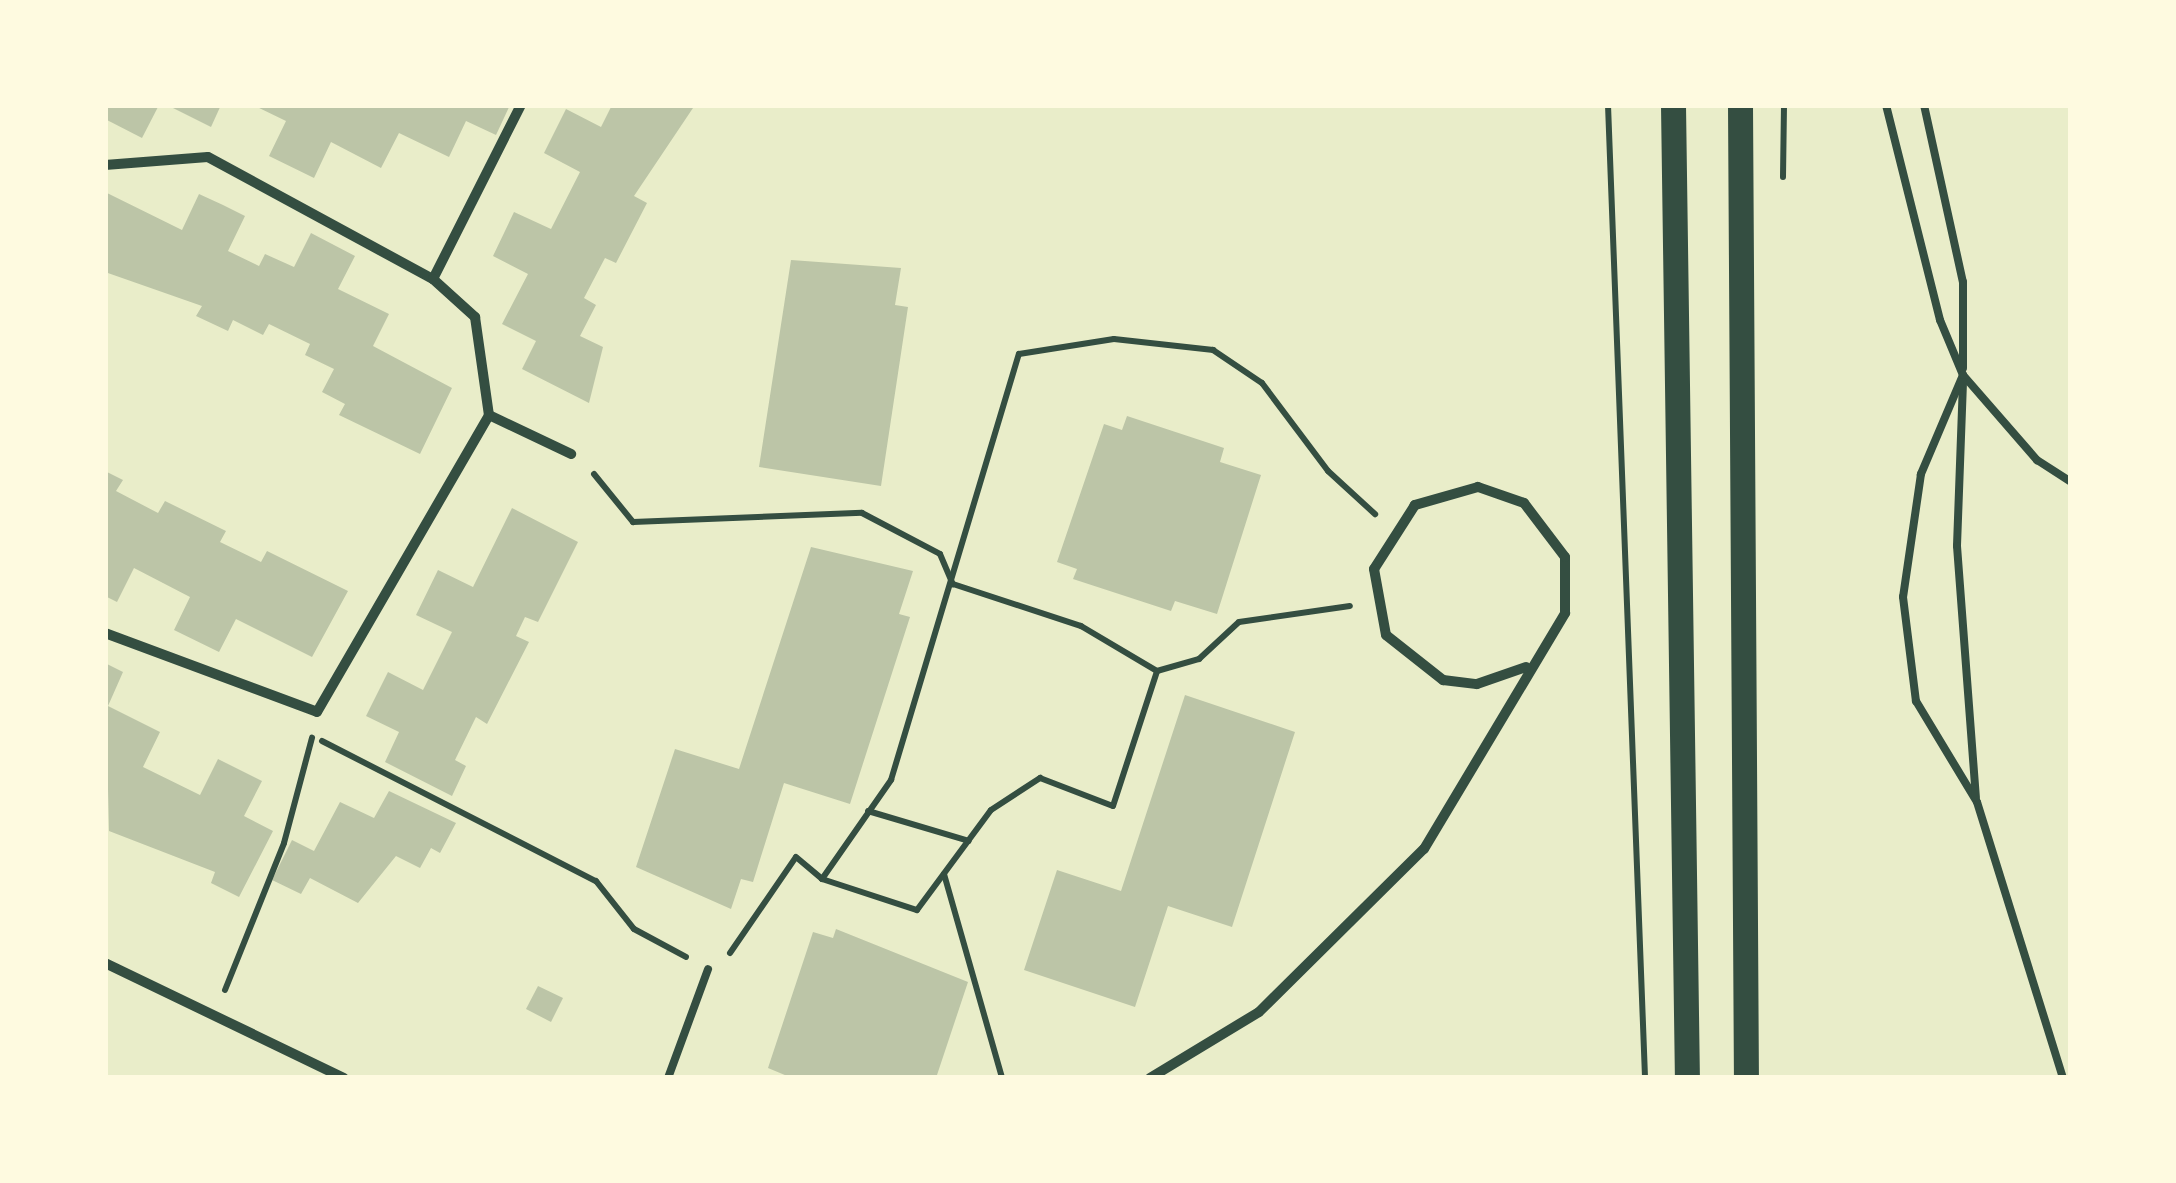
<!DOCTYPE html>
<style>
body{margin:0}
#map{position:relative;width:2176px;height:1183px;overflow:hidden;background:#e9edc9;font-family:"Varela Round",sans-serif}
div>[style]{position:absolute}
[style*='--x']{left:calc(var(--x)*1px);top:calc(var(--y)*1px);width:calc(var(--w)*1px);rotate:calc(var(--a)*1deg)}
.building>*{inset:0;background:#bcc5a7}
.path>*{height:6px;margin:-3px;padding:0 3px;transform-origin:3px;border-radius:3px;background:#344e41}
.service>*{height:8px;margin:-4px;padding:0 4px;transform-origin:4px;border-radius:4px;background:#344e41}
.minor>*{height:10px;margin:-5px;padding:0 5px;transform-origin:5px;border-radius:5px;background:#344e41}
.primary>*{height:25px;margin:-12.5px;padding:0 12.5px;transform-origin:12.5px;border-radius:12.5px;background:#344e41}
span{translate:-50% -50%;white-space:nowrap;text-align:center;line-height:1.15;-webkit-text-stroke:9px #fefae0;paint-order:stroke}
.frame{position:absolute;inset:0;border:108px solid #fefae0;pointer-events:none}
</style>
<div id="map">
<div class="building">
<div style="clip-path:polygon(105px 105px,159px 105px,142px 138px,105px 119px)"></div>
<div style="clip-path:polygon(167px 105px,221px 105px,211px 127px)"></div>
<div style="clip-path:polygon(253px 105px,510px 105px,496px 135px,466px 121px,449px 157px,399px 133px,381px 168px,331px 142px,314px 178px,269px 156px,286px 121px)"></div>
<div style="clip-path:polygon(612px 105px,695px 105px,634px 196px,647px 203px,616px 263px,605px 258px,584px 298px,596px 305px,580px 336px,603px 347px,589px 403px,522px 369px,536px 341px,502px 324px,528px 274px,493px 256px,514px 212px,551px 229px,580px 172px,544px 153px,566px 109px,601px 127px)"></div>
<div style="clip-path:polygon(105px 192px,182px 230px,199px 194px,223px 205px,245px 216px,228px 251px,259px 266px,265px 254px,294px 267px,311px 233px,355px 256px,338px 289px,389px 314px,373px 346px,452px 388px,420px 454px,339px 415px,345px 404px,322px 392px,334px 369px,305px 355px,310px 344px,269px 324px,263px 335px,233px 320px,228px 331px,196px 316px,202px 306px,105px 272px)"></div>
<div style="clip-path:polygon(791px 260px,901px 268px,895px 305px,908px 307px,881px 486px,759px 467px)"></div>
<div style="clip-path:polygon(1127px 416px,1224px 448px,1220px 462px,1261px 475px,1217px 614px,1175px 601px,1171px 611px,1073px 579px,1077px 569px,1057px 562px,1104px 424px,1122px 430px)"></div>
<div style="clip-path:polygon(105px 471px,123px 480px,116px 491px,158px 513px,165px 501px,226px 531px,220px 542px,261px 562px,267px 551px,348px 591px,312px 657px,236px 619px,219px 652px,174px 630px,190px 597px,134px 568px,117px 602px,105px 596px)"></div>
<div style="clip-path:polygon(512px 508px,578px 542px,538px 622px,525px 617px,516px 636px,529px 642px,487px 724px,476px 717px,455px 760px,466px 766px,452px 796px,385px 762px,399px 732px,366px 716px,388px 672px,423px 690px,452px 632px,416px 615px,438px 570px,473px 587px)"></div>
<div style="clip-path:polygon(811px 547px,913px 571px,899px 614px,910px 617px,850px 804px,784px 783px,753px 882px,741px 879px,731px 909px,636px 867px,675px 749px,739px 769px)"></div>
<div style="clip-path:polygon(105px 663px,123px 672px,108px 706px,160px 732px,143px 767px,200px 795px,218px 759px,262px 781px,244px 816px,273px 831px,239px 897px,211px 883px,215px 872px,109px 831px)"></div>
<div style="clip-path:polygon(1185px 695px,1295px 732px,1232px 927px,1168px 906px,1135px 1007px,1024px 970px,1057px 870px,1121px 891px)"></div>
<div style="clip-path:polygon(389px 791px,456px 823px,440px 853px,431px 848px,420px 868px,396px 856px,358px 903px,310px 878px,301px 894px,272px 880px,292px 840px,314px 851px,340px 802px,374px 818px)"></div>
<div style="clip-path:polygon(836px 929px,968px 982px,936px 1078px,792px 1078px,768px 1068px,813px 932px,833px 938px)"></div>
<div style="clip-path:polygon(538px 986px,563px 998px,551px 1022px,526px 1009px)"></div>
</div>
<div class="path">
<div style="--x:1608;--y:105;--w:974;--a:87.82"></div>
<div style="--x:1783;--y:177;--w:72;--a:-89.2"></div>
<div style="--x:594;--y:474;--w:62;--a:50.9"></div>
<div style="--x:633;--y:522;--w:229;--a:-2.3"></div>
<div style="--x:862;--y:513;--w:88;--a:27.7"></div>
<div style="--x:940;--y:554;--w:33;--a:67"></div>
<div style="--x:953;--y:584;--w:135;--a:18.2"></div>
<div style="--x:1081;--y:626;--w:88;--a:30.6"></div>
<div style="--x:1157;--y:671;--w:44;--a:-15.9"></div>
<div style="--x:1199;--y:659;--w:54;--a:-42.8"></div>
<div style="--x:1239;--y:622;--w:112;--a:-8.2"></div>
<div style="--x:322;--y:741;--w:308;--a:27.1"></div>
<div style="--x:596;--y:881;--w:61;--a:51.6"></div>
<div style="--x:634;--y:929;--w:59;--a:28.3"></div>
<div style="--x:868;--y:811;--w:105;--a:16.5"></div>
<div style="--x:944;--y:874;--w:212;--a:74.1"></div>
<div style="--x:822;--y:879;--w:100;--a:18.1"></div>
<div style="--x:917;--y:910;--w:124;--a:-53.5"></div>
<div style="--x:991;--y:810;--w:59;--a:-33.1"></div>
<div style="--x:1040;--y:778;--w:78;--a:21"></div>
<div style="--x:1113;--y:806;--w:142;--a:-71.9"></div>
<div style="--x:730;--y:953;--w:116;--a:-55.5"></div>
<div style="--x:796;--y:857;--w:34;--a:40"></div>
<div style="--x:822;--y:879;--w:121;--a:-55.1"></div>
<div style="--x:891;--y:780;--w:445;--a:-73.3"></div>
<div style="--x:1019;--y:354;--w:96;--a:-9"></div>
<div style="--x:1114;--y:339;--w:100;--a:6.3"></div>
<div style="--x:1213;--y:350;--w:59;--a:34"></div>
<div style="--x:1262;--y:383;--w:110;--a:53.1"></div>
<div style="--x:1328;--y:471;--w:64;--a:42.5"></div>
<div style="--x:225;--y:990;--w:158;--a:-68.1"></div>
<div style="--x:284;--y:843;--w:109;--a:-75.1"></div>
</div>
<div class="service">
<div style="--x:1886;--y:105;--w:222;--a:75.9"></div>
<div style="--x:1940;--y:320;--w:60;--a:67.3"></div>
<div style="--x:1963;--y:375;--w:108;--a:113"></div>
<div style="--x:1921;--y:474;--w:124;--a:98.3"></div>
<div style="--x:1903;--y:597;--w:105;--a:82.9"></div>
<div style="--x:1916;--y:701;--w:118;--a:58.9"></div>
<div style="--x:1977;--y:802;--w:289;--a:72.7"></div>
<div style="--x:1924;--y:105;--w:181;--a:77.6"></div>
<div style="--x:1963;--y:282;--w:86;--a:90"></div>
<div style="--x:1963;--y:375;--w:113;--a:49"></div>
<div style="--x:2037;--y:460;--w:40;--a:32.9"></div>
<div style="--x:1963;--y:382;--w:164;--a:92.1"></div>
<div style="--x:1957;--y:546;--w:252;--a:85.7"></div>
<div style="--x:668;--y:1078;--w:116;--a:-69.8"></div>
</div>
<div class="minor">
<div style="--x:105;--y:165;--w:103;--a:-4.4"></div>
<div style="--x:208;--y:157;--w:256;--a:28.5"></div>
<div style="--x:433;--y:279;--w:195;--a:-63.2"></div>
<div style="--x:433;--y:279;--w:57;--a:42.1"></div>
<div style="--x:475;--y:317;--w:99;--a:81.9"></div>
<div style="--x:105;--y:633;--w:226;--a:20.4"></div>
<div style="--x:317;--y:712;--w:343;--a:-59.9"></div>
<div style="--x:489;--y:415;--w:91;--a:25.4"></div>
<div style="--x:105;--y:963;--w:265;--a:25.7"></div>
<div style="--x:1150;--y:1078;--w:127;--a:-31.2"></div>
<div style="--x:1259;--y:1012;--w:232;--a:-44.7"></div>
<div style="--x:1424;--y:849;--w:275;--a:-59.1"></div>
<div style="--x:1565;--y:613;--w:56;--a:-90"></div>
<div style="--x:1565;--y:557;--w:68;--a:-127.2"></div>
<div style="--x:1524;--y:503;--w:49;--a:-160.8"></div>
<div style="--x:1478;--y:487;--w:66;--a:164.1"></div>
<div style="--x:1415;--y:505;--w:76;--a:122.6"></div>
<div style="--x:1374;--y:569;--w:67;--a:79.7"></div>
<div style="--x:1386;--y:635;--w:73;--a:38.3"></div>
<div style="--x:1443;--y:680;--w:34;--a:7"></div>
<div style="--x:1477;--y:684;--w:52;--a:-19.1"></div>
</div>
<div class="primary">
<div style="--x:1673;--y:105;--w:973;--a:89.18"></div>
<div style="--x:1740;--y:105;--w:973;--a:89.65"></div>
</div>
<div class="frame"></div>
</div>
